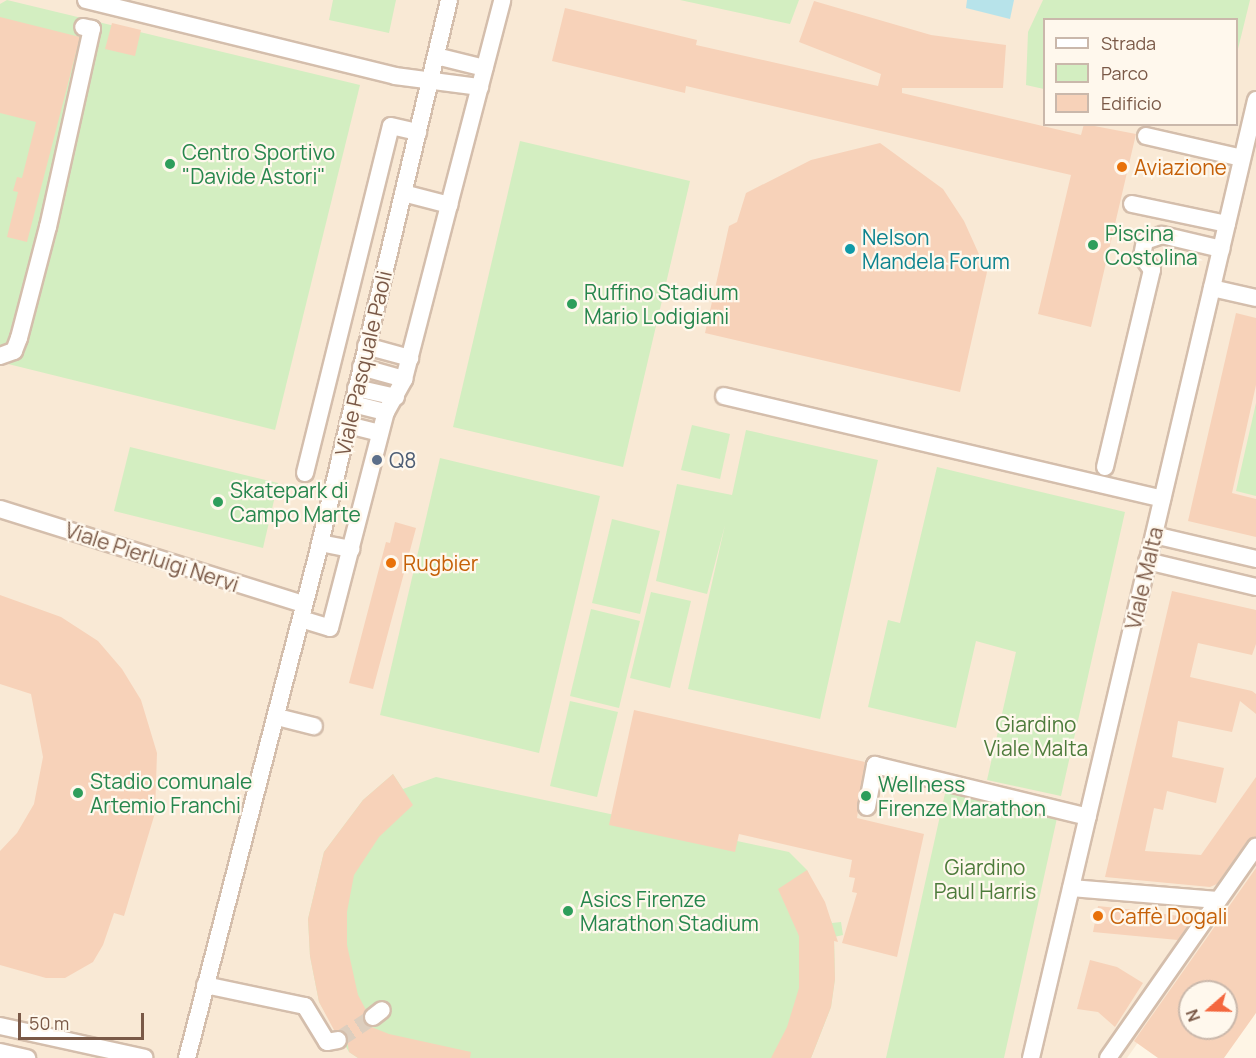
<!DOCTYPE html>
<meta charset="utf-8">
<style>
body{margin:0}
#map{position:relative;width:1256px;height:1058px;overflow:hidden;background:#fef5e5;font-family:Manrope,sans-serif}
div>[style]{position:absolute}
[style*='--x']{left:calc(var(--x)*1px);top:calc(var(--y)*1px);width:calc(var(--w)*1px);rotate:calc(var(--a)*1deg)}
.residential>*{inset:0;background:#f9e9d5}
.green>*{inset:0;background:#d3eec1}
.water>*{inset:0;background:#b7e3ea}
.building>*{inset:0;background:#f7d2b9}
.minor-tunnel>*{height:16px;margin-top:-8px;transform-origin:0;background:repeating-linear-gradient(90deg,#ddcebe 0 16px,transparent 0 24px)}
.roads{filter:drop-shadow(2px 0 #d4beac) drop-shadow(-2px 0 #d4beac) drop-shadow(0 2px #d4beac) drop-shadow(0 -2px #d4beac)}
.minor>*{height:16px;margin:-8px;padding:0 8px;transform-origin:8px;border-radius:8px;background:#fff}
.dots>*{width:16px;height:16px;translate:-50% -50%;box-sizing:border-box;border:3px solid #fff8ed;border-radius:50%}
span{translate:-50% -50%;white-space:nowrap;text-align:center;line-height:1.15;-webkit-text-stroke:4.5px #fff8ed;paint-order:stroke}
.leisure-label{font-size:21px;color:#27864d}
.left{translate:0 -50%;text-align:left}
.food-label{font-size:21px;color:#c56008}
.culture-label{font-size:21px;color:#0d838f}
.street-label{font-size:21px;color:#7a5947}
.service-label{font-size:21px;color:#4e5e75}
.park-label{font-size:21px;color:#4d7b3b}
.legend{position:absolute;left:1043px;top:18px;width:195px;height:108px;box-sizing:border-box;background:#fff8ed;border:2px solid #cab8ab;margin:0;padding:8px 10px;list-style:none;font-size:18px;color:#7a5947}
.legend li{display:flex;align-items:center;gap:12px;height:30px}
.legend b{width:30px;border:2px solid #cab8ab}
.north{position:absolute;left:1178px;top:980px;width:60px;height:60px;box-sizing:border-box;background:#fff8ed;border:2px solid #cab8ab;border-radius:50%;rotate:250deg;font-size:16px;font-weight:700;line-height:24px;text-align:center;color:#7a5947}
.north::after{content:'';display:block;margin:auto;width:21px;height:27px;background:#f4673e;clip-path:polygon(50% 0,100% 100%,50% 72%,0 100%)}
.scale{position:absolute;left:18px;top:1013px;width:126px;height:27px;box-sizing:border-box;border:3px solid #7a5947;border-top:0;padding-left:8px;font-size:18px;line-height:21px;white-space:nowrap;color:#7a5947;-webkit-text-stroke:4px #fff8ed;paint-order:stroke}
</style>
<div id="map">
<div class="residential">
<div style="clip-path:polygon(evenodd,0 0,1256px 0,1256px 876px,1127px 1058px,0 1058px,0 0,1044px 20px,1236px 20px,1236px 124px,1044px 124px,1044px 20px)"></div>
</div>
<div class="green">
<div style="clip-path:polygon(7px 0,360px 85px,275px 430px,0 362px,0 4px)"></div>
<div style="clip-path:polygon(333px 0,396px 0,389px 33px,329px 20px)"></div>
<div style="clip-path:polygon(680px 0,799px 0,790px 24px)"></div>
<div style="clip-path:polygon(1043px 0,1250px 0,1237px 53px,1236px 20px,1044px 20px,1044px 89px,1026px 85px,1028px 32px)"></div>
<div style="clip-path:polygon(520px 141px,690px 181px,623px 467px,453px 427px)"></div>
<div style="clip-path:polygon(1256px 403px,1256px 496px,1236px 491px)"></div>
<div style="clip-path:polygon(692px 425px,730px 434px,720px 479px,681px 470px)"></div>
<div style="clip-path:polygon(746px 430px,878px 460px,820px 719px,688px 689px,725px 525px,707px 594px,656px 581px,677px 484px,732px 495px)"></div>
<div style="clip-path:polygon(130px 447px,278px 483px,263px 548px,114px 511px)"></div>
<div style="clip-path:polygon(440px 458px,600px 496px,539px 753px,380px 715px)"></div>
<div style="clip-path:polygon(937px 467px,1125px 512px,1061px 796px,987px 780px,1016px 652px,976px 641px,956px 728px,868px 707px,888px 620px,900px 623px)"></div>
<div style="clip-path:polygon(612px 519px,660px 531px,640px 614px,592px 603px)"></div>
<div style="clip-path:polygon(651px 592px,691px 601px,670px 688px,630px 678px)"></div>
<div style="clip-path:polygon(591px 609px,640px 621px,619px 708px,570px 696px)"></div>
<div style="clip-path:polygon(570px 701px,618px 712px,597px 797px,550px 786px)"></div>
<div style="clip-path:polygon(393px 774px,403px 789px,436px 777px,789px 852px,807px 870px,832px 923px,841px 922px,843px 935px,834px 937px,835px 979px,831px 1007px,811px 1058px,358px 1058px,349px 1052px,319px 1002px,310px 956px,308px 919px,324px 852px,363px 800px)"></div>
<div style="clip-path:polygon(946px 789px,1057px 818px,1004px 1058px,886px 1058px)"></div>
</div>
<div class="water">
<div style="clip-path:polygon(967px 0,1014px 0,1010px 19px,966px 8px)"></div>
</div>
<div class="building">
<div style="clip-path:polygon(814px 1px,931px 35px,1006px 45px,1003px 88px,902px 88px,902px 93px,1081px 135px,1084px 124px,1136px 134px,1091px 327px,1038px 314px,1071px 175px,686px 86px,685px 93px,552px 61px,565px 8px,697px 40px,696px 45px,878px 86px,881px 74px,799px 42px)"></div>
<div style="clip-path:polygon(0 17px,80px 37px,27px 242px,7px 237px,18px 192px,13px 191px,17px 177px,22px 178px,36px 122px,0 113px)"></div>
<div style="clip-path:polygon(112px 23px,141px 30px,135px 56px,105px 49px)"></div>
<div style="clip-path:polygon(880px 143px,943px 189px,964px 221px,987px 272px,960px 392px,705px 333px,729px 226px,737px 222px,746px 193px,811px 160px)"></div>
<div style="clip-path:polygon(1236px 313px,1256px 318px,1256px 385px,1232px 493px,1256px 499px,1256px 537px,1188px 521px)"></div>
<div style="clip-path:polygon(395px 522px,416px 528px,373px 689px,349px 683px,386px 542px,390px 543px)"></div>
<div style="clip-path:polygon(1172px 591px,1256px 610px,1256px 644px,1252px 655px,1198px 643px,1190px 677px,1252px 691px,1256px 694px,1256px 714px,1240px 701px,1232px 732px,1178px 721px,1172px 757px,1224px 768px,1216px 803px,1167px 791px,1163px 810px,1154px 808px,1145px 851px,1201px 855px,1256px 777px,1256px 837px,1247px 841px,1217px 884px,1210px 887px,1105px 877px)"></div>
<div style="clip-path:polygon(0 595px,61px 617px,98px 641px,122px 669px,141px 700px,157px 753px,155px 813px,124px 916px,114px 913px,103px 945px,93px 962px,65px 978px,46px 978px,0 965px,0 851px,17px 833px,34px 804px,43px 757px,31px 694px,0 684px)"></div>
<div style="clip-path:polygon(634px 710px,865px 762px,857px 818px,924px 834px,897px 957px,842px 943px,857px 893px,852px 892px,855px 878px,849px 877px,852px 860px,739px 834px,735px 852px,609px 825px)"></div>
<div style="clip-path:polygon(393px 774px,413px 805px,379px 837px,354px 875px,347px 912px,347px 945px,358px 995px,366px 1010px,363px 1019px,369px 1026px,389px 1034px,471px 1052px,470px 1058px,358px 1058px,349px 1052px,346px 1034px,334px 1030px,319px 1002px,310px 956px,308px 919px,324px 852px,363px 800px)"></div>
<div style="clip-path:polygon(evenodd,1256px 868px,1256px 1013px,1224px 1058px,1158px 1058px,1134px 1041px,1256px 868px,1190px 992px,1226px 992px,1226px 1028px,1190px 1028px,1190px 992px)"></div>
<div style="clip-path:polygon(807px 870px,825px 902px,838px 942px,834px 941px,835px 979px,831px 1007px,811px 1058px,771px 1058px,787px 1027px,799px 988px,799px 936px,778px 889px)"></div>
<div style="clip-path:polygon(1098px 906px,1144px 911px,1193px 918px,1178px 940px,1093px 932px)"></div>
<div style="clip-path:polygon(1090px 960px,1117px 967px,1143px 983px,1115px 1027px,1098px 1012px,1077px 1009px)"></div>
</div>
<div class="minor-tunnel">
<div style="--x:338;--y:1040;--w:42;--a:-33.3"></div>
</div>
<div class="roads">
<div class="minor">
<div style="--x:86;--y:0;--w:318;--a:13.8"></div>
<div style="--x:395;--y:76;--w:86;--a:7.4"></div>
<div style="--x:436;--y:56;--w:50;--a:13.8"></div>
<div style="--x:1146;--y:136;--w:98;--a:12.9"></div>
<div style="--x:403;--y:193;--w:48;--a:14.6"></div>
<div style="--x:449;--y:205;--w:211;--a:-75.4"></div>
<div style="--x:1132;--y:204;--w:97;--a:11.9"></div>
<div style="--x:1212;--y:288;--w:45;--a:12.8"></div>
<div style="--x:366;--y:346;--w:46;--a:15.3"></div>
<div style="--x:0;--y:356;--w:15;--a:-20"></div>
<div style="--x:14;--y:351;--w:14;--a:-69"></div>
<div style="--x:19;--y:338;--w:115;--a:-75.4"></div>
<div style="--x:48;--y:227;--w:203;--a:-77.5"></div>
<div style="--x:92;--y:29;--w:9;--a:-167"></div>
<div style="--x:361;--y:367;--w:45;--a:15.6"></div>
<div style="--x:356;--y:388;--w:41;--a:12.7"></div>
<div style="--x:724;--y:396;--w:450;--a:13.2"></div>
<div style="--x:353;--y:404;--w:34;--a:14"></div>
<div style="--x:348;--y:425;--w:33;--a:14"></div>
<div style="--x:1105;--y:467;--w:203;--a:-76.6"></div>
<div style="--x:1152;--y:270;--w:17;--a:-126"></div>
<div style="--x:1142;--y:256;--w:15;--a:-79"></div>
<div style="--x:1145;--y:241;--w:18;--a:-19"></div>
<div style="--x:1162;--y:235;--w:61;--a:13.3"></div>
<div style="--x:305;--y:473;--w:357;--a:-76.1"></div>
<div style="--x:391;--y:126;--w:28;--a:13"></div>
<div style="--x:0;--y:509;--w:318;--a:17.4"></div>
<div style="--x:1154;--y:535;--w:105;--a:13.2"></div>
<div style="--x:320;--y:543;--w:32;--a:11"></div>
<div style="--x:1147;--y:561;--w:112;--a:13.4"></div>
<div style="--x:301;--y:619;--w:30;--a:17"></div>
<div style="--x:330;--y:628;--w:223;--a:-75.5"></div>
<div style="--x:386;--y:412;--w:38;--a:-61"></div>
<div style="--x:404;--y:379;--w:180;--a:-75.5"></div>
<div style="--x:277;--y:717;--w:38;--a:14"></div>
<div style="--x:867;--y:807;--w:43;--a:-79.2"></div>
<div style="--x:875;--y:765;--w:219;--a:13.7"></div>
<div style="--x:1071;--y:888;--w:147;--a:4.7"></div>
<div style="--x:205;--y:985;--w:102;--a:11.9"></div>
<div style="--x:305;--y:1006;--w:42;--a:58.6"></div>
<div style="--x:327;--y:1042;--w:11;--a:-10"></div>
<div style="--x:373;--y:1017;--w:11;--a:-38"></div>
<div style="--x:0;--y:1026;--w:148;--a:12.4"></div>
<div style="--x:0;--y:1052;--w:28;--a:13"></div>
<div style="--x:187;--y:1058;--w:519;--a:-75.48"></div>
<div style="--x:317;--y:556;--w:571;--a:-76.64"></div>
<div style="--x:1031;--y:1058;--w:984;--a:-76.78"></div>
<div style="--x:1108;--y:1058;--w:258;--a:-55"></div>
</div>
</div>
<div class="dots">
<div style="left:170px;top:164px;background:#2e9e5b"></div>
<div style="left:1122px;top:167px;background:#e8710a"></div>
<div style="left:1093px;top:245px;background:#2e9e5b"></div>
<div style="left:850px;top:249px;background:#0f9aa8"></div>
<div style="left:572px;top:304px;background:#2e9e5b"></div>
<div style="left:377px;top:460px;background:#5c6f8a"></div>
<div style="left:218px;top:502px;background:#2e9e5b"></div>
<div style="left:391px;top:563px;background:#e8710a"></div>
<div style="left:78px;top:793px;background:#2e9e5b"></div>
<div style="left:866px;top:796px;background:#2e9e5b"></div>
<div style="left:568px;top:911px;background:#2e9e5b"></div>
<div style="left:1098px;top:916px;background:#e8710a"></div>
</div>
<div class="leisure-label">
<span class="left" style="left:182px;top:164px">Centro Sportivo<br>"Davide Astori"</span>
<span class="left" style="left:1105px;top:245px">Piscina<br>Costolina</span>
<span class="left" style="left:584px;top:304px">Ruffino Stadium<br>Mario Lodigiani</span>
<span class="left" style="left:230px;top:502px">Skatepark di<br>Campo Marte</span>
<span class="left" style="left:90px;top:793px">Stadio comunale<br>Artemio Franchi</span>
<span class="left" style="left:878px;top:796px">Wellness<br>Firenze Marathon</span>
<span class="left" style="left:580px;top:911px">Asics Firenze<br>Marathon Stadium</span>
</div>
<div class="food-label">
<span class="left" style="left:1134px;top:167px">Aviazione</span>
<span class="left" style="left:403px;top:563px">Rugbier</span>
<span class="left" style="left:1110px;top:916px">Caffè Dogali</span>
</div>
<div class="culture-label">
<span class="left" style="left:862px;top:249px">Nelson<br>Mandela Forum</span>
</div>
<div class="street-label">
<span style="left:363px;top:363px;rotate:-77deg">Viale Pasquale Paoli</span>
<span style="left:152px;top:557px;rotate:18deg">Viale Pierluigi Nervi</span>
<span style="left:1144px;top:578px;rotate:-77deg">Viale Malta</span>
</div>
<div class="service-label">
<span class="left" style="left:389px;top:460px">Q8</span>
</div>
<div class="park-label">
<span style="left:1036px;top:736px">Giardino<br>Viale Malta</span>
<span style="left:985px;top:879px">Giardino<br>Paul Harris</span>
</div>
<ul class="legend">
<li><b style="height:8px;background:#fff"></b>Strada</li>
<li><b style="height:16px;background:#d3eec1"></b>Parco</li>
<li><b style="height:16px;background:#f7d2b9"></b>Edificio</li>
</ul>
<div class="north">N</div>
<div class="scale">50 m</div>
</div>
